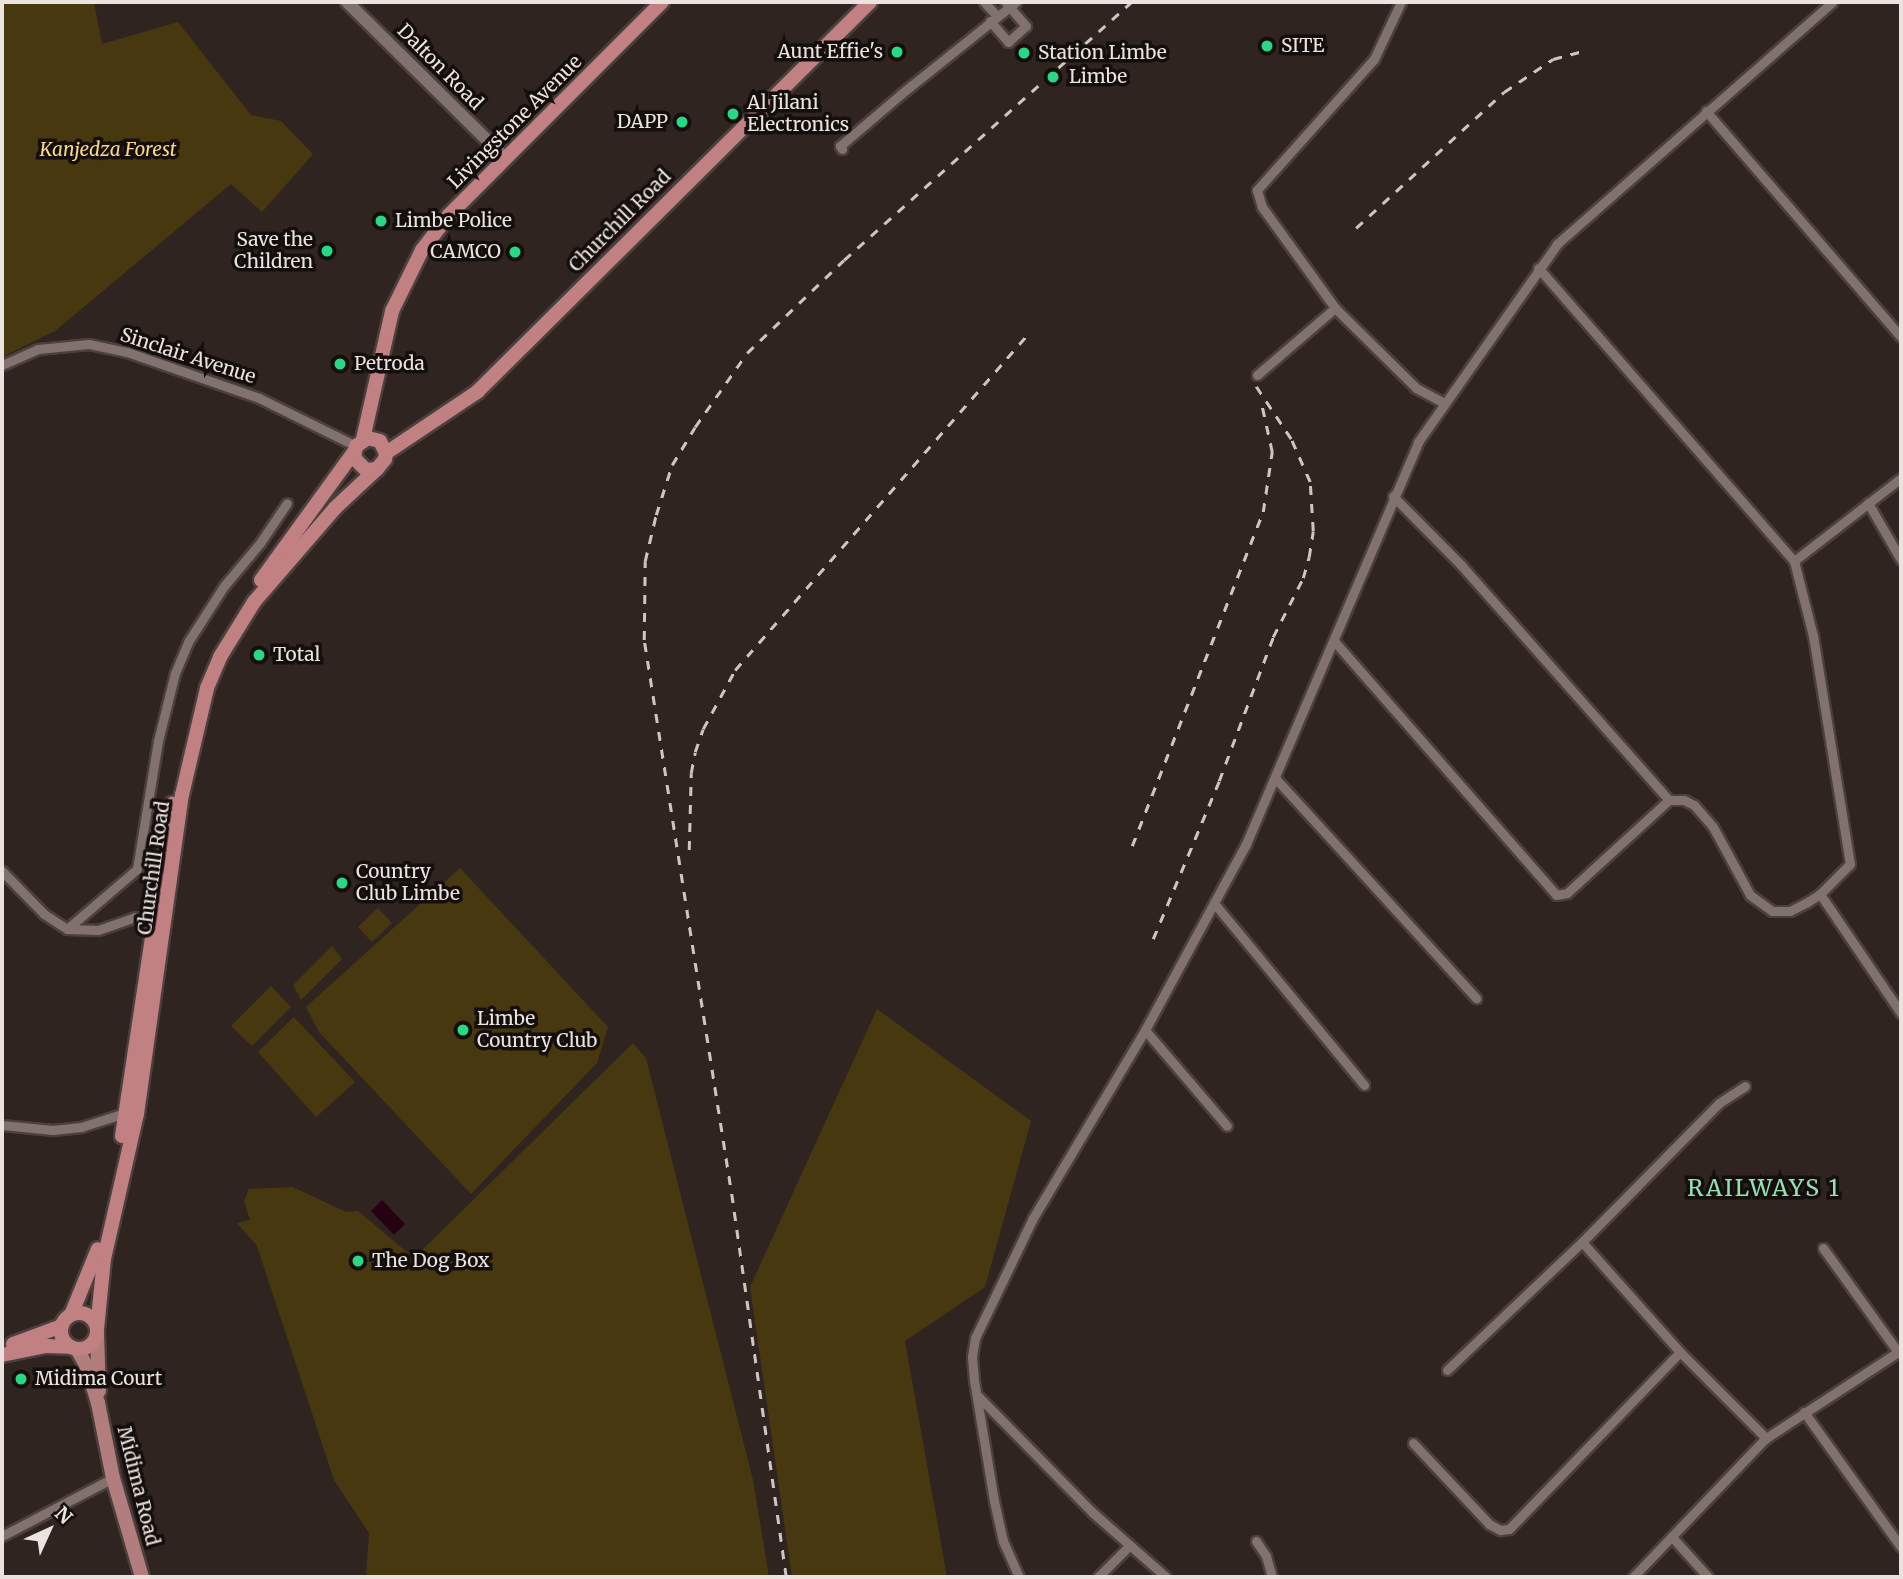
<!DOCTYPE html>
<style>
body{margin:0}
#map{position:relative;width:1903px;height:1579px;overflow:hidden;background:#302420;font-family:Merriweather,serif}
div>[style]{position:absolute}
[style*='--x']{left:calc(var(--x)*1px);top:calc(var(--y)*1px);width:calc(var(--w)*1px);rotate:calc(var(--a)*1deg)}
.green>*{inset:0;background:#473810}
.water>*{inset:0;background:#260013}
.roads{filter:drop-shadow(2px 0 #4b403d) drop-shadow(-2px 0 #4b403d) drop-shadow(0 2px #4b403d) drop-shadow(0 -2px #4b403d)}
.minor>*{height:9px;margin:-4.5px;padding:0 4.5px;transform-origin:4.5px;border-radius:4.5px;background:#81726d}
.secondary>*{height:12px;margin:-6px;padding:0 6px;transform-origin:6px;border-radius:6px;background:#81726d}
.primary>*{height:14px;margin:-7px;padding:0 7px;transform-origin:7px;border-radius:7px;background:#b17d7d}
.trunk>*{height:14px;margin:-7px;padding:0 7px;transform-origin:7px;border-radius:7px;background:#c18082}
.trunk>.ring{margin:-7px;padding:0;box-sizing:content-box;background:none;border:14px solid #c18082;border-radius:50%}
.rail>*{height:2.5px;margin-top:-1.25px;transform-origin:0;background:repeating-linear-gradient(90deg,#cec6c3 0 9px,transparent 0 18px)}
.dots>*{width:19px;height:19px;translate:-50% -50%;box-sizing:border-box;border:4px solid #140f0d;border-radius:50%}
span{translate:-50% -50%;white-space:nowrap;text-align:center;line-height:1.15;-webkit-text-stroke:7px #140f0d;paint-order:stroke}
.poi-label{font-size:19px;color:#ebe3e0}
.left{translate:0 -50%;text-align:left}
.right{translate:-100% -50%;text-align:right}
.street-label{font-size:19px;color:#ebe3e0}
.park-label{font-size:19px;color:#fbd788;font-style:italic}
.quarter-label{font-size:23px;color:#95e0b1;letter-spacing:2px}
.frame{position:absolute;inset:0;border:4px solid #ebe3e0;pointer-events:none}
.north{position:absolute;left:14px;top:1495px;width:70px;height:70px;-webkit-text-stroke:5px #140f0d;paint-order:stroke;rotate:45deg;font-size:19px;font-weight:700;line-height:28px;text-align:center;color:#ebe3e0}
.north::after{content:'';display:block;margin:auto;width:24px;height:32px;background:#ebe3e0;clip-path:polygon(50% 0,100% 100%,50% 72%,0 100%)}
</style>
<div id="map">
<div class="green">
<div style="clip-path:polygon(2px 2px,94px 2px,102px 44px,178px 22px,251px 115px,281px 121px,313px 154px,262px 212px,231px 184px,55px 331px,2px 357px)"></div>
<div style="clip-path:polygon(460px 868px,608px 1027px,597px 1063px,471px 1194px,319px 1032px,306px 1007px)"></div>
<div style="clip-path:polygon(378px 908px,392px 923px,372px 942px,358px 927px)"></div>
<div style="clip-path:polygon(332px 946px,342px 959px,301px 1000px,293px 985px)"></div>
<div style="clip-path:polygon(271px 986px,291px 1007px,252px 1046px,231px 1026px)"></div>
<div style="clip-path:polygon(877px 1009px,1031px 1121px,985px 1287px,905px 1341px,947px 1577px,792px 1577px,750px 1287px)"></div>
<div style="clip-path:polygon(294px 1017px,355px 1082px,316px 1117px,258px 1052px)"></div>
<div style="clip-path:polygon(633px 1043px,646px 1058px,753px 1480px,769px 1577px,366px 1577px,369px 1533px,334px 1480px,257px 1246px,237px 1223px,250px 1220px,244px 1201px,249px 1189px,293px 1187px,346px 1212px,358px 1211px,414px 1258px)"></div>
</div>
<div class="water">
<div style="clip-path:polygon(382px 1200px,405px 1224px,394px 1235px,371px 1211px)"></div>
</div>
<div class="roads">
<div class="minor">
<div style="--x:984;--y:2;--w:19;--a:47"></div>
<div style="--x:1401;--y:2;--w:63;--a:115.3"></div>
<div style="--x:1374;--y:59;--w:176;--a:131.8"></div>
<div style="--x:1257;--y:190;--w:18;--a:74"></div>
<div style="--x:1262;--y:207;--w:125;--a:54.1"></div>
<div style="--x:1335;--y:308;--w:114;--a:44.6"></div>
<div style="--x:1416;--y:388;--w:32;--a:28"></div>
<div style="--x:990;--y:21;--w:28;--a:49"></div>
<div style="--x:1008;--y:42;--w:24;--a:-42"></div>
<div style="--x:1026;--y:26;--w:32;--a:-131"></div>
<div style="--x:1706;--y:111;--w:298;--a:49.2"></div>
<div style="--x:842;--y:149;--w:4;--a:-124"></div>
<div style="--x:840;--y:146;--w:80;--a:-40.4"></div>
<div style="--x:901;--y:94;--w:147;--a:-38.7"></div>
<div style="--x:2;--y:365;--w:39;--a:-24"></div>
<div style="--x:38;--y:349;--w:51;--a:-5.6"></div>
<div style="--x:89;--y:344;--w:39;--a:12"></div>
<div style="--x:127;--y:352;--w:140;--a:19.2"></div>
<div style="--x:259;--y:398;--w:108;--a:26.3"></div>
<div style="--x:1257;--y:375;--w:103;--a:-40.7"></div>
<div style="--x:1393;--y:496;--w:97;--a:45.4"></div>
<div style="--x:1461;--y:565;--w:314;--a:48.5"></div>
<div style="--x:1868;--y:503;--w:66;--a:59.9"></div>
<div style="--x:1794;--y:561;--w:135;--a:-37.8"></div>
<div style="--x:1334;--y:641;--w:337;--a:48.8"></div>
<div style="--x:1556;--y:895;--w:11;--a:-10"></div>
<div style="--x:1567;--y:893;--w:138;--a:-42.4"></div>
<div style="--x:1669;--y:800;--w:15;--a:0"></div>
<div style="--x:1684;--y:800;--w:11;--a:27"></div>
<div style="--x:1694;--y:805;--w:29;--a:49"></div>
<div style="--x:1713;--y:827;--w:77;--a:61.4"></div>
<div style="--x:1750;--y:895;--w:27;--a:36"></div>
<div style="--x:1772;--y:911;--w:18;--a:0"></div>
<div style="--x:1790;--y:911;--w:18;--a:-27"></div>
<div style="--x:1806;--y:903;--w:17;--a:-33"></div>
<div style="--x:1820;--y:894;--w:42;--a:-45"></div>
<div style="--x:1850;--y:864;--w:231;--a:-99.2"></div>
<div style="--x:1813;--y:636;--w:77;--a:-104.2"></div>
<div style="--x:1794;--y:561;--w:389;--a:-131.1"></div>
<div style="--x:1276;--y:779;--w:297;--a:47.6"></div>
<div style="--x:2;--y:871;--w:60;--a:45.7"></div>
<div style="--x:44;--y:914;--w:27;--a:33"></div>
<div style="--x:67;--y:929;--w:31;--a:2"></div>
<div style="--x:98;--y:930;--w:39;--a:-19"></div>
<div style="--x:135;--y:917;--w:26;--a:39"></div>
<div style="--x:1820;--y:894;--w:144;--a:55.8"></div>
<div style="--x:1214;--y:903;--w:236;--a:50.5"></div>
<div style="--x:67;--y:929;--w:92;--a:-40.6"></div>
<div style="--x:137;--y:869;--w:130;--a:-80.7"></div>
<div style="--x:158;--y:741;--w:70;--a:-76"></div>
<div style="--x:175;--y:673;--w:34;--a:-67"></div>
<div style="--x:188;--y:642;--w:67;--a:-57.3"></div>
<div style="--x:224;--y:586;--w:56;--a:-50.1"></div>
<div style="--x:260;--y:543;--w:48;--a:-56"></div>
<div style="--x:1145;--y:1030;--w:126;--a:49.5"></div>
<div style="--x:2;--y:1125;--w:51;--a:5.6"></div>
<div style="--x:53;--y:1130;--w:28;--a:-6"></div>
<div style="--x:81;--y:1127;--w:49;--a:-17.7"></div>
<div style="--x:1582;--y:1242;--w:147;--a:48.3"></div>
<div style="--x:1680;--y:1352;--w:122;--a:45"></div>
<div style="--x:1823;--y:1248;--w:128;--a:54.2"></div>
<div style="--x:1447;--y:1370;--w:186;--a:-43.5"></div>
<div style="--x:1582;--y:1242;--w:195;--a:-45.4"></div>
<div style="--x:1719;--y:1103;--w:31;--a:-33"></div>
<div style="--x:978;--y:1396;--w:163;--a:45.5"></div>
<div style="--x:1092;--y:1512;--w:98;--a:41.3"></div>
<div style="--x:1804;--y:1412;--w:166;--a:54.3"></div>
<div style="--x:1413;--y:1443;--w:111;--a:46.8"></div>
<div style="--x:1489;--y:1524;--w:13;--a:29"></div>
<div style="--x:1500;--y:1530;--w:9;--a:-6"></div>
<div style="--x:1509;--y:1529;--w:246;--a:-46"></div>
<div style="--x:2;--y:1536;--w:125;--a:-27.6"></div>
<div style="--x:1672;--y:1537;--w:54;--a:48"></div>
<div style="--x:1256;--y:1541;--w:18;--a:56"></div>
<div style="--x:1266;--y:1556;--w:22;--a:74"></div>
<div style="--x:1019;--y:1577;--w:39;--a:-114"></div>
<div style="--x:1003;--y:1541;--w:41;--a:-102.7"></div>
<div style="--x:994;--y:1501;--w:123;--a:-99.4"></div>
<div style="--x:974;--y:1380;--w:23;--a:-95"></div>
<div style="--x:972;--y:1357;--w:19;--a:-81"></div>
<div style="--x:975;--y:1338;--w:133;--a:-64.2"></div>
<div style="--x:1033;--y:1218;--w:219;--a:-59.2"></div>
<div style="--x:1145;--y:1030;--w:212;--a:-61.5"></div>
<div style="--x:1246;--y:844;--w:437;--a:-66.8"></div>
<div style="--x:1418;--y:442;--w:242;--a:-54.9"></div>
<div style="--x:1557;--y:244;--w:366;--a:-41.3"></div>
<div style="--x:1098;--y:1577;--w:44;--a:-45"></div>
<div style="--x:1633;--y:1577;--w:192;--a:-46.3"></div>
<div style="--x:1766;--y:1438;--w:161;--a:-33.1"></div>
</div>
<div class="secondary">
<div style="--x:347;--y:2;--w:223;--a:44.6"></div>
</div>
<div class="primary">
<div style="--x:97;--y:1335;--w:56;--a:88"></div>
<div style="--x:77;--y:1349;--w:21;--a:61"></div>
<div style="--x:87;--y:1367;--w:38;--a:73"></div>
<div style="--x:98;--y:1403;--w:76;--a:78.7"></div>
<div style="--x:113;--y:1478;--w:103;--a:73.7"></div>
</div>
<div class="trunk">
<div style="--x:363;--y:439;--w:131;--a:-77.2"></div>
<div style="--x:392;--y:311;--w:68;--a:-63.8"></div>
<div style="--x:422;--y:250;--w:44;--a:-52.4"></div>
<div style="--x:449;--y:215;--w:301;--a:-45"></div>
<div style="--x:386;--y:453;--w:13;--a:-117"></div>
<div style="--x:380;--y:441;--w:12;--a:-166"></div>
<div style="--x:368;--y:438;--w:14;--a:146"></div>
<div style="--x:356;--y:446;--w:12;--a:99"></div>
<div style="--x:354;--y:458;--w:17;--a:45"></div>
<div style="--x:366;--y:470;--w:11;--a:-5"></div>
<div style="--x:377;--y:469;--w:13;--a:-51"></div>
<div style="--x:385;--y:459;--w:6;--a:-81"></div>
<div style="--x:386;--y:453;--w:110;--a:-33.8"></div>
<div style="--x:477;--y:392;--w:554;--a:-44.78"></div>
<div style="--x:261;--y:580;--w:158;--a:-54"></div>
<div style="--x:122;--y:1136;--w:336;--a:-81.4"></div>
<div class="ring" style="left:61px;top:1313px;width:22px;height:22px"></div>
<div style="--x:71;--y:1315;--w:71;--a:-67.8"></div>
<div style="--x:97;--y:1329;--w:70;--a:-84.3"></div>
<div style="--x:104;--y:1259;--w:149;--a:-77.2"></div>
<div style="--x:137;--y:1114;--w:322;--a:-82"></div>
<div style="--x:182;--y:795;--w:110;--a:-76.8"></div>
<div style="--x:207;--y:688;--w:34;--a:-67"></div>
<div style="--x:220;--y:657;--w:65;--a:-58.3"></div>
<div style="--x:254;--y:602;--w:124;--a:-49.2"></div>
<div style="--x:335;--y:508;--w:57;--a:-42.9"></div>
<div style="--x:13;--y:1344;--w:52;--a:-20.2"></div>
<div style="--x:2;--y:1355;--w:45;--a:-11.6"></div>
<div style="--x:46;--y:1346;--w:25;--a:2"></div>
</div>
</div>
<div class="rail">
<div style="--x:1356;--y:228;--w:201;--a:-42.6"></div>
<div style="--x:1504;--y:92;--w:59;--a:-34"></div>
<div style="--x:1553;--y:59;--w:34;--a:-15"></div>
<div style="--x:1132;--y:846;--w:359;--a:-68.6"></div>
<div style="--x:1263;--y:512;--w:61;--a:-81.5"></div>
<div style="--x:1272;--y:452;--w:51;--a:-102.4"></div>
<div style="--x:689;--y:850;--w:77;--a:-88.5"></div>
<div style="--x:691;--y:773;--w:21;--a:-79"></div>
<div style="--x:695;--y:752;--w:24;--a:-71"></div>
<div style="--x:703;--y:729;--w:67;--a:-61.5"></div>
<div style="--x:735;--y:670;--w:443;--a:-48.9"></div>
<div style="--x:1153;--y:939;--w:171;--a:-67.3"></div>
<div style="--x:1219;--y:781;--w:154;--a:-69.4"></div>
<div style="--x:1273;--y:637;--w:66;--a:-63"></div>
<div style="--x:1303;--y:578;--w:22;--a:-74"></div>
<div style="--x:1309;--y:557;--w:26;--a:-81"></div>
<div style="--x:1313;--y:531;--w:49;--a:-93.5"></div>
<div style="--x:1310;--y:482;--w:47;--a:-113.8"></div>
<div style="--x:1291;--y:439;--w:65;--a:-123.7"></div>
<div style="--x:786;--y:1577;--w:396;--a:-98.1"></div>
<div style="--x:730;--y:1185;--w:552;--a:-98.97"></div>
<div style="--x:644;--y:640;--w:79;--a:-89.3"></div>
<div style="--x:645;--y:561;--w:47;--a:-76.6"></div>
<div style="--x:656;--y:515;--w:52;--a:-72.3"></div>
<div style="--x:672;--y:465;--w:44;--a:-58.8"></div>
<div style="--x:695;--y:427;--w:90;--a:-54.9"></div>
<div style="--x:747;--y:353;--w:134;--a:-43.8"></div>
<div style="--x:844;--y:260;--w:387;--a:-41.9"></div>
</div>
<div class="dots">
<div style="left:1267px;top:46px;background:#28d885"></div>
<div style="left:897px;top:52px;background:#28d885"></div>
<div style="left:1024px;top:53px;background:#28d885"></div>
<div style="left:1053px;top:77px;background:#28d885"></div>
<div style="left:733px;top:114px;background:#28d885"></div>
<div style="left:682px;top:122px;background:#28d885"></div>
<div style="left:381px;top:221px;background:#28d885"></div>
<div style="left:327px;top:251px;background:#28d885"></div>
<div style="left:515px;top:252px;background:#28d885"></div>
<div style="left:340px;top:364px;background:#28d885"></div>
<div style="left:259px;top:655px;background:#28d885"></div>
<div style="left:342px;top:883px;background:#28d885"></div>
<div style="left:463px;top:1030px;background:#28d885"></div>
<div style="left:358px;top:1261px;background:#28d885"></div>
<div style="left:21px;top:1379px;background:#28d885"></div>
</div>
<div class="poi-label">
<span class="left" style="left:1281px;top:46px">SITE</span>
<span class="right" style="left:883px;top:52px">Aunt Effie's</span>
<span class="left" style="left:1038px;top:53px">Station Limbe</span>
<span class="left" style="left:1069px;top:77px">Limbe</span>
<span class="left" style="left:747px;top:114px">Al Jilani<br>Electronics</span>
<span class="right" style="left:668px;top:122px">DAPP</span>
<span class="left" style="left:395px;top:221px">Limbe Police</span>
<span class="right" style="left:313px;top:251px">Save the<br>Children</span>
<span class="right" style="left:501px;top:252px">CAMCO</span>
<span class="left" style="left:354px;top:364px">Petroda</span>
<span class="left" style="left:273px;top:655px">Total</span>
<span class="left" style="left:356px;top:883px">Country<br>Club Limbe</span>
<span class="left" style="left:477px;top:1030px">Limbe<br>Country Club</span>
<span class="left" style="left:372px;top:1261px">The Dog Box</span>
<span class="left" style="left:35px;top:1379px">Midima Court</span>
</div>
<div class="street-label">
<span style="left:440px;top:67px;rotate:45deg">Dalton Road</span>
<span style="left:515px;top:122px;rotate:-45deg">Livingstone Avenue</span>
<span style="left:620px;top:221px;rotate:-45deg">Churchill Road</span>
<span style="left:188px;top:356px;rotate:18deg">Sinclair Avenue</span>
<span style="left:154px;top:868px;rotate:-82deg">Churchill Road</span>
<span style="left:138px;top:1486px;rotate:76deg">Midima Road</span>
</div>
<div class="park-label">
<span style="left:108px;top:150px">Kanjedza Forest</span>
</div>
<div class="quarter-label">
<span style="left:1764px;top:1188px">RAILWAYS 1</span>
</div>
<div class="frame"></div>
<div class="north">N</div>
</div>
